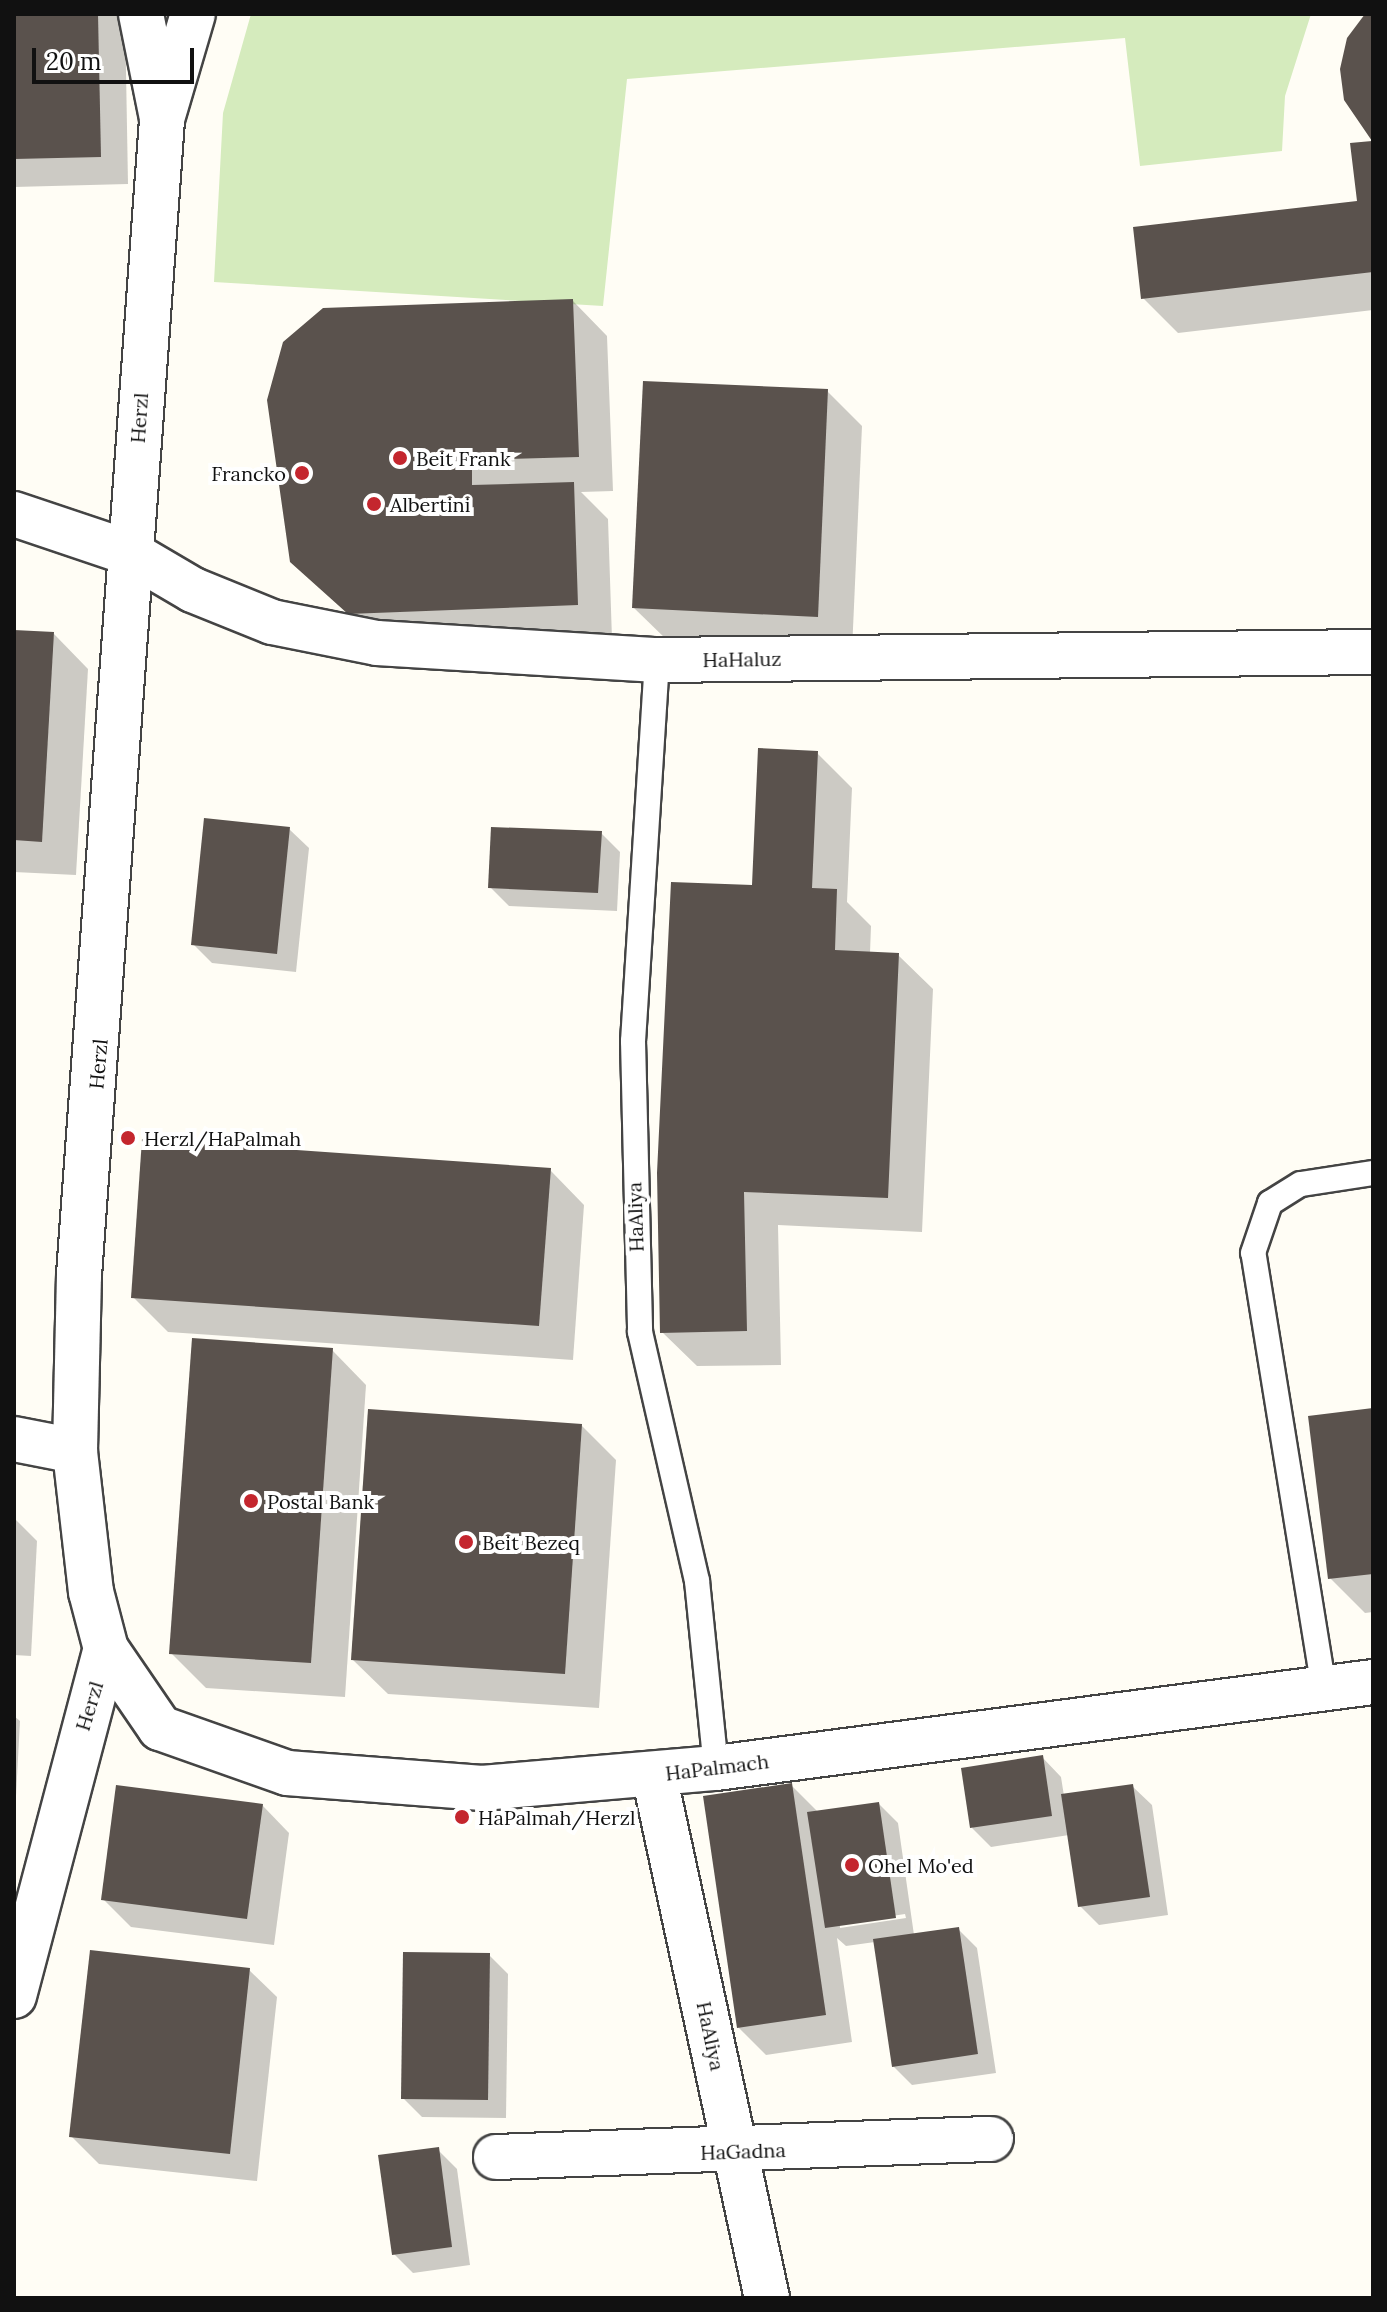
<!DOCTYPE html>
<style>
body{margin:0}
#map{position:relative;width:1387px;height:2312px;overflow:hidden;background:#fffdf5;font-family:Lora,serif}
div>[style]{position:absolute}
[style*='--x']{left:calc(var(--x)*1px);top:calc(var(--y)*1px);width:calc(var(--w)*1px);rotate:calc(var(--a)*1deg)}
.green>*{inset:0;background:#d5ebbd}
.shadow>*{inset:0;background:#0003}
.building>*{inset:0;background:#5a524d}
.roads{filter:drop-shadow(2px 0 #444) drop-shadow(-2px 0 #444) drop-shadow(0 2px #444) drop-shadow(0 -2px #444)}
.lane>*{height:24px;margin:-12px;padding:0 12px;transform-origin:12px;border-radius:12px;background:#fff}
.street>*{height:44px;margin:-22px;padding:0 22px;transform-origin:22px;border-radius:22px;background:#fff}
.dots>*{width:22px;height:22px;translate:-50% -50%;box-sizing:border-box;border:4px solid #fff;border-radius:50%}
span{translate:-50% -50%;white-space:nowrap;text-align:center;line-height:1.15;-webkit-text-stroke:8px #fff;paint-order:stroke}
.street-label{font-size:20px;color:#111}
.poi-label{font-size:20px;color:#111}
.left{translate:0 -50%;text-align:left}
.right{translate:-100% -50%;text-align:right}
.frame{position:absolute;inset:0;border:16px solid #111;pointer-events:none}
.scale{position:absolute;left:32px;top:48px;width:162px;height:36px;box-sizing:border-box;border:4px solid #111;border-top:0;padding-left:10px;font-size:24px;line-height:28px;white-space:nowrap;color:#111;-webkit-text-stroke:6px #fff;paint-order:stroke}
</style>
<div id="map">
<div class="green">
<div style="clip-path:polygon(251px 14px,1311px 14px,1285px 96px,1282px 151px,1140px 166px,1125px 38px,627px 79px,603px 306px,214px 282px,223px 113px)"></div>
</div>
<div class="shadow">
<div style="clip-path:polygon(14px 14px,125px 14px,128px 184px,14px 187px)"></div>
<div style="clip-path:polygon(1373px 143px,1373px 310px,1178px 333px,1143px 298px,1359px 203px)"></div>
<div style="clip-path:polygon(573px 301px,607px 336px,613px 491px,581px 492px,608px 519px,612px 639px,384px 648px,292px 561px)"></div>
<div style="clip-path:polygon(827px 391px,862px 426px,852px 651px,669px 642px,634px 608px)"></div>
<div style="clip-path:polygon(14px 632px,54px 634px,88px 669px,76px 875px,14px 872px)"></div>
<div style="clip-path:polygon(817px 753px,852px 788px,847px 902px,871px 926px,870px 953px,898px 955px,933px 989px,922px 1232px,778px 1225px,781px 1365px,697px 1366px,662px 1332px,754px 887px)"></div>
<div style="clip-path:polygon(289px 829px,309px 848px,296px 972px,212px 963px,193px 944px)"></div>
<div style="clip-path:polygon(601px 833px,620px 852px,617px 911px,509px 906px,490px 887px)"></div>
<div style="clip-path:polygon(550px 1170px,584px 1205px,573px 1360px,168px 1332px,133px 1297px)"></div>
<div style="clip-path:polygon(332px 1350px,366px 1385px,345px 1697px,206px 1688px,171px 1653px)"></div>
<div style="clip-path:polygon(1373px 1410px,1373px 1612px,1365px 1613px,1330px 1578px)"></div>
<div style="clip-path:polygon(581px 1425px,616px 1460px,599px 1708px,388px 1694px,353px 1660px)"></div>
<div style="clip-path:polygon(14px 1518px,37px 1541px,31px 1656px,14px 1655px)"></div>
<div style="clip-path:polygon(14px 1716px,20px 1721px,14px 1834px)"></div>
<div style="clip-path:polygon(1042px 1757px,1061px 1777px,1064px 1796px,1132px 1786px,1152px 1805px,1168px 1915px,1099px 1925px,1080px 1906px,1069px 1835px,991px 1847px,972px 1828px)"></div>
<div style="clip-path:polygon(evenodd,791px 1785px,819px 1813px,879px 1804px,898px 1823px,914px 1935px,958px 1929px,977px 1948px,996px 2073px,912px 2085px,893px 2066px,875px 1942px,846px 1946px,837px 1938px,852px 2042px,766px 2055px,738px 2027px,791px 1785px,905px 1914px,906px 1918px,840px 1928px,840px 1924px,905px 1914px)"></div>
<div style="clip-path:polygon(262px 1805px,289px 1833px,274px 1945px,131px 1927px,103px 1899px)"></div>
<div style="clip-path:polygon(489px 1955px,508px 1974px,506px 2118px,422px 2117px,403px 2098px)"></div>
<div style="clip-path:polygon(249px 1970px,277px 1997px,257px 2181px,99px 2164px,71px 2136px)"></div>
<div style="clip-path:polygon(438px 2150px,457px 2169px,470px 2265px,413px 2273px,394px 2254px)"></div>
</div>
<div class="building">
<div style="clip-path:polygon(14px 14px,98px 14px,101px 157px,14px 159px)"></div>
<div style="clip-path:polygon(1365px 14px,1373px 14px,1373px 272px,1141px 299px,1133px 227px,1357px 201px,1350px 143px,1372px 141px,1344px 100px,1340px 69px,1347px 38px)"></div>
<div style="clip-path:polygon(573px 299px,579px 457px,472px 460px,472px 485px,574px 482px,578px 605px,348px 614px,290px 562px,267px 400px,283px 342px,323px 308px)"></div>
<div style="clip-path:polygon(643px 381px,828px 389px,818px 617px,632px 608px)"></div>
<div style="clip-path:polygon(14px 630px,54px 632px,42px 842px,14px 840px)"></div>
<div style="clip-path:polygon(758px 748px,818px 751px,812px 888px,837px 889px,835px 950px,899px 953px,888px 1198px,744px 1192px,747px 1331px,660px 1333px,657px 1173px,671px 882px,752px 885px)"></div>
<div style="clip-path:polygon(204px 818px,290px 827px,277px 954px,191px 945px)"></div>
<div style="clip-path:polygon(491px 827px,602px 831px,598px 893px,488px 888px)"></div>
<div style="clip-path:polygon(142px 1139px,551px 1168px,539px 1326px,131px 1298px)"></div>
<div style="clip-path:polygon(192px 1338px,333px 1348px,311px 1663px,169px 1654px)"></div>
<div style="clip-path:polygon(1373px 1408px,1373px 1574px,1328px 1579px,1308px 1416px)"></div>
<div style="clip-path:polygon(368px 1409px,582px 1424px,565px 1674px,351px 1660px)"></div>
<div style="clip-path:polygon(1043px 1755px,1052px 1816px,970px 1828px,961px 1768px)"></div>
<div style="clip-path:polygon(792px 1783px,826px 2015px,737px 2028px,703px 1796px)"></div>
<div style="clip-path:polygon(1133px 1784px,1150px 1897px,1078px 1907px,1061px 1794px)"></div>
<div style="clip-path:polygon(116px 1785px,263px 1804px,247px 1919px,101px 1900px)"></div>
<div style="clip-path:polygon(879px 1802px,896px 1918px,825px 1928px,807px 1812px)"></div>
<div style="clip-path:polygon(959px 1927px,978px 2054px,892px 2067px,873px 1939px)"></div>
<div style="clip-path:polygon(90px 1950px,250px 1968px,230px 2154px,69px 2137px)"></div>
<div style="clip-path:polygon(403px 1952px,490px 1953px,488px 2100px,401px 2099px)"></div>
<div style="clip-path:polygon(439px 2147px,452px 2247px,392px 2255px,378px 2155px)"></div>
</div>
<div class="roads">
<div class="lane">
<div style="--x:657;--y:660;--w:382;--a:93.6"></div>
<div style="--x:633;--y:1041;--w:291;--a:88.6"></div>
<div style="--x:640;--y:1332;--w:255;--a:77.1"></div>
<div style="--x:697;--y:1581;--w:188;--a:84.2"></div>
<div style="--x:1324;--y:1689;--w:442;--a:-99.2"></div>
<div style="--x:1253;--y:1253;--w:53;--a:-71.2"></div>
<div style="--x:1270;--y:1203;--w:36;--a:-32"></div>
<div style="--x:1301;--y:1184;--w:73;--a:-8.7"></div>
</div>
<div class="street">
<div style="--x:141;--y:14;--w:101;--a:78.6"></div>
<div style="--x:14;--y:514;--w:122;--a:18.6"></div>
<div style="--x:130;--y:553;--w:73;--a:30.4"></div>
<div style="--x:193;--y:590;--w:85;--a:22.1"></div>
<div style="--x:272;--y:622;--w:107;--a:11.3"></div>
<div style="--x:377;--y:643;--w:281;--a:3.5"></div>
<div style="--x:657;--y:660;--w:716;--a:-0.64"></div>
<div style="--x:14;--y:1439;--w:62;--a:11.1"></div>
<div style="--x:106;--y:1649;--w:96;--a:55.6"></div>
<div style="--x:160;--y:1728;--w:135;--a:19.5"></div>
<div style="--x:287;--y:1773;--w:196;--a:4.4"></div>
<div style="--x:482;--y:1788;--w:235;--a:-4.9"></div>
<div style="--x:716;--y:1768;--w:663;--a:-7.46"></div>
<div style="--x:654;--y:1775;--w:535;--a:77.81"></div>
<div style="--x:14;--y:1996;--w:359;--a:-75.2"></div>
<div style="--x:106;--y:1649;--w:59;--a:-104.7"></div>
<div style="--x:91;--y:1592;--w:142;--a:-96.5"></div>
<div style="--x:75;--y:1451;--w:176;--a:-88.7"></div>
<div style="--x:79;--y:1275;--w:1159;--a:-85.89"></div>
<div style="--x:162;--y:119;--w:109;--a:-73.6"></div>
<div style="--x:496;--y:2157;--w:495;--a:-2.1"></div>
</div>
</div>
<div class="dots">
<div style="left:400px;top:458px;background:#c4262e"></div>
<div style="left:302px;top:473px;background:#c4262e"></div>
<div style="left:374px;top:504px;background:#c4262e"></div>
<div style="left:128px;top:1138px;background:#c4262e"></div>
<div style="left:251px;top:1501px;background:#c4262e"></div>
<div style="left:466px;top:1542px;background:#c4262e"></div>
<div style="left:462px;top:1817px;background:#c4262e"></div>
<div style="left:852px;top:1865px;background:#c4262e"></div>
</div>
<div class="street-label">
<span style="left:139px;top:418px;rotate:-86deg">Herzl</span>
<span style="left:742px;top:659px;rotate:-1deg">HaHaluz</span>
<span style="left:98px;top:1064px;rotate:-85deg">Herzl</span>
<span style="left:635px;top:1217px;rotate:-92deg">HaAliya</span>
<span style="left:89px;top:1706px;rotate:-73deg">Herzl</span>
<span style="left:717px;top:1767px;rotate:-7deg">HaPalmach</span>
<span style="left:711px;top:2036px;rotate:78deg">HaAliya</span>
<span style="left:743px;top:2151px;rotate:-2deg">HaGadna</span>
</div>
<div class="poi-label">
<span class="left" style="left:416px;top:458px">Beit Frank</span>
<span class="right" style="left:286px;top:473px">Francko</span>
<span class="left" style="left:390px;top:504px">Albertini</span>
<span class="left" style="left:144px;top:1138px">Herzl/HaPalmah</span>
<span class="left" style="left:267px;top:1501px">Postal Bank</span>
<span class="left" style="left:482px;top:1542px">Beit Bezeq</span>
<span class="left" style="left:478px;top:1817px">HaPalmah/Herzl</span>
<span class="left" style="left:868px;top:1865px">Ohel Mo'ed</span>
</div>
<div class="frame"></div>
<div class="scale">20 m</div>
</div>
